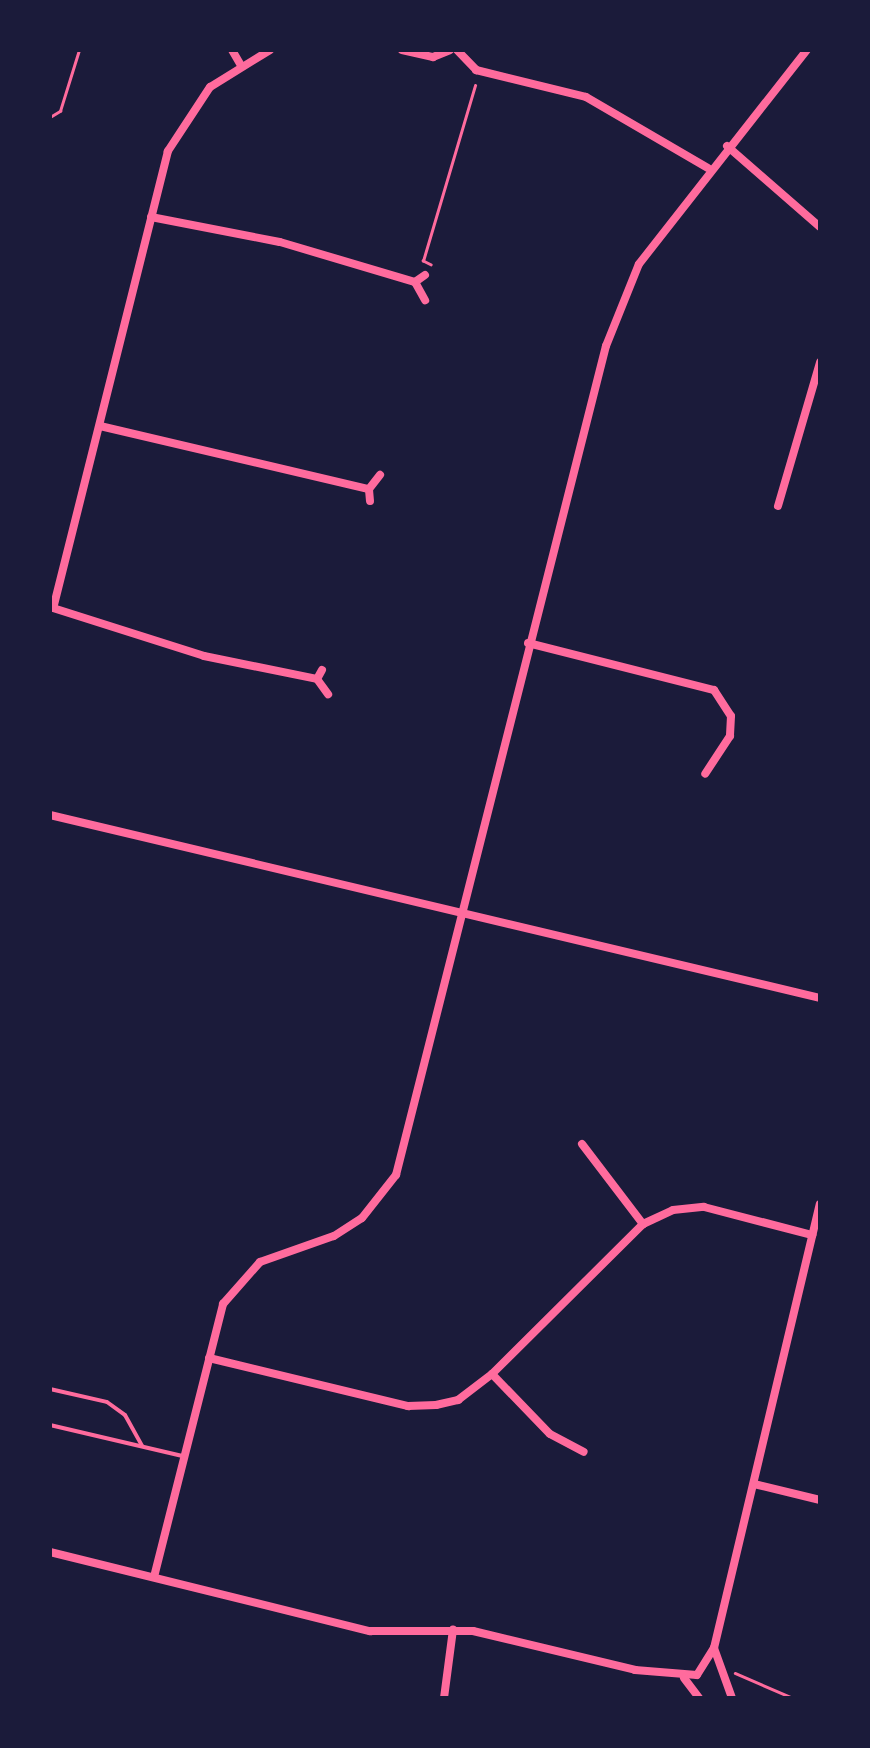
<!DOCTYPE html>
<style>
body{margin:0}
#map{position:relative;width:870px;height:1748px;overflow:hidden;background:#1b1b3a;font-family:"Times New Roman",serif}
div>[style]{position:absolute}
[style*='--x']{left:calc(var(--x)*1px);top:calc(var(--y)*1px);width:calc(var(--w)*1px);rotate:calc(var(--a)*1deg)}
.path>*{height:2.5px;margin:-1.25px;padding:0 1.25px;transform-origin:1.25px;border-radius:1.25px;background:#ff6b9d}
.service>*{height:4px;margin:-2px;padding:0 2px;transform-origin:2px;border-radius:2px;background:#ff6b9d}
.minor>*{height:8px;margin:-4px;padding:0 4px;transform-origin:4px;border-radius:4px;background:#ff6b9d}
span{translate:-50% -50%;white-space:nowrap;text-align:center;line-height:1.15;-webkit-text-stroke:10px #1b1b3a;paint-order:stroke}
.frame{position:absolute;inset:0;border:52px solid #1b1b3a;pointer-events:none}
</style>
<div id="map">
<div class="path">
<div style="--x:50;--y:117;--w:12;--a:-31"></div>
<div style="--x:60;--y:111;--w:64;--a:-72.7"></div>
<div style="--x:431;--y:265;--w:9;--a:-153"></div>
<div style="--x:423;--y:261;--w:183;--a:-73.5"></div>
<div style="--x:735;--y:1673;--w:63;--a:23.3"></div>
</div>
<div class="service">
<div style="--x:50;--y:1389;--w:58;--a:12.8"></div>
<div style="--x:107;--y:1402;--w:22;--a:36"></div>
<div style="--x:125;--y:1415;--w:35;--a:61"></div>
<div style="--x:50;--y:1425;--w:136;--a:13.2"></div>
</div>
<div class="minor">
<div style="--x:232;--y:50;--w:16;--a:60"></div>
<div style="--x:270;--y:50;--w:70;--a:148.3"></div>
<div style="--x:210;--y:87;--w:77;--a:123.3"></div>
<div style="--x:168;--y:151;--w:471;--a:104.1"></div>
<div style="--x:53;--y:608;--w:158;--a:17.6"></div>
<div style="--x:204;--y:656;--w:115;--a:11.5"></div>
<div style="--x:402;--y:50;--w:32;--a:13"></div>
<div style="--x:433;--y:57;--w:18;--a:-22"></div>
<div style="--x:457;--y:50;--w:28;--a:46"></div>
<div style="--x:476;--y:70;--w:113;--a:13.8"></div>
<div style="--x:586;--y:97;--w:141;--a:30.2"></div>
<div style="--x:727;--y:146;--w:123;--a:41.1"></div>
<div style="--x:151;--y:217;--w:131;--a:11"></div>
<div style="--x:280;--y:242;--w:141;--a:16.5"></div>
<div style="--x:425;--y:275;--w:12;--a:145"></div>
<div style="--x:415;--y:282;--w:21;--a:61"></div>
<div style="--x:100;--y:426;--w:276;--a:13.2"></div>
<div style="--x:370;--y:501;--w:12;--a:-95"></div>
<div style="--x:369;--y:489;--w:18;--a:-52"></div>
<div style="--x:778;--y:506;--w:150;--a:-73.7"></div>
<div style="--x:528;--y:643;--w:192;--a:14.2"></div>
<div style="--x:714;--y:690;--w:31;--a:57"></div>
<div style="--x:731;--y:716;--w:20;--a:93"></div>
<div style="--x:730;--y:736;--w:45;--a:123.3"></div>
<div style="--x:322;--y:670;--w:10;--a:119"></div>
<div style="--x:317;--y:679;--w:19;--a:54"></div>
<div style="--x:50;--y:815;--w:791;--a:13.37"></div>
<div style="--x:582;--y:1144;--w:101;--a:52.7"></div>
<div style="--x:209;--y:1358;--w:205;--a:13.6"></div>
<div style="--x:408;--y:1406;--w:28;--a:-2"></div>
<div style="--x:436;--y:1405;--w:23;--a:-13"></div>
<div style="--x:458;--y:1400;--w:43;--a:-37.4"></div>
<div style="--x:492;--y:1374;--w:213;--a:-44.8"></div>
<div style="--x:643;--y:1224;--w:33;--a:-25"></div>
<div style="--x:673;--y:1210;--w:31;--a:-6"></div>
<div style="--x:704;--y:1207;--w:112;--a:14.5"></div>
<div style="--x:492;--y:1374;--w:83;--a:46"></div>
<div style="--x:550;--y:1434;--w:38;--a:28"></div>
<div style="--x:754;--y:1484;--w:68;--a:13.6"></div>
<div style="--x:50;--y:1552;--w:330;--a:13.9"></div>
<div style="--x:370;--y:1631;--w:103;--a:0"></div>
<div style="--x:473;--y:1631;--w:167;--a:13.5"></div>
<div style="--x:635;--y:1670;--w:62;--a:4.6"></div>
<div style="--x:697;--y:1675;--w:32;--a:-58"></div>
<div style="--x:714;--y:1648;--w:456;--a:-76.6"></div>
<div style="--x:154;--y:1577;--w:282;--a:-75.8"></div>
<div style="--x:223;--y:1304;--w:56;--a:-48.6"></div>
<div style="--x:260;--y:1262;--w:78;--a:-19.4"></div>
<div style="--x:334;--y:1236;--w:33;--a:-33"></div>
<div style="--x:362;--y:1218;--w:55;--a:-51.7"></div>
<div style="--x:396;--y:1175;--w:855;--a:-75.79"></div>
<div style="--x:606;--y:346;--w:88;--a:-68.1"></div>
<div style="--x:639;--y:264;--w:272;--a:-51.9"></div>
<div style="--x:714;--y:1648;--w:53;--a:70.2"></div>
<div style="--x:684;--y:1678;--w:25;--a:53"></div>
<div style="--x:444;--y:1698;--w:69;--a:-82.5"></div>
</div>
<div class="frame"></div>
</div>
